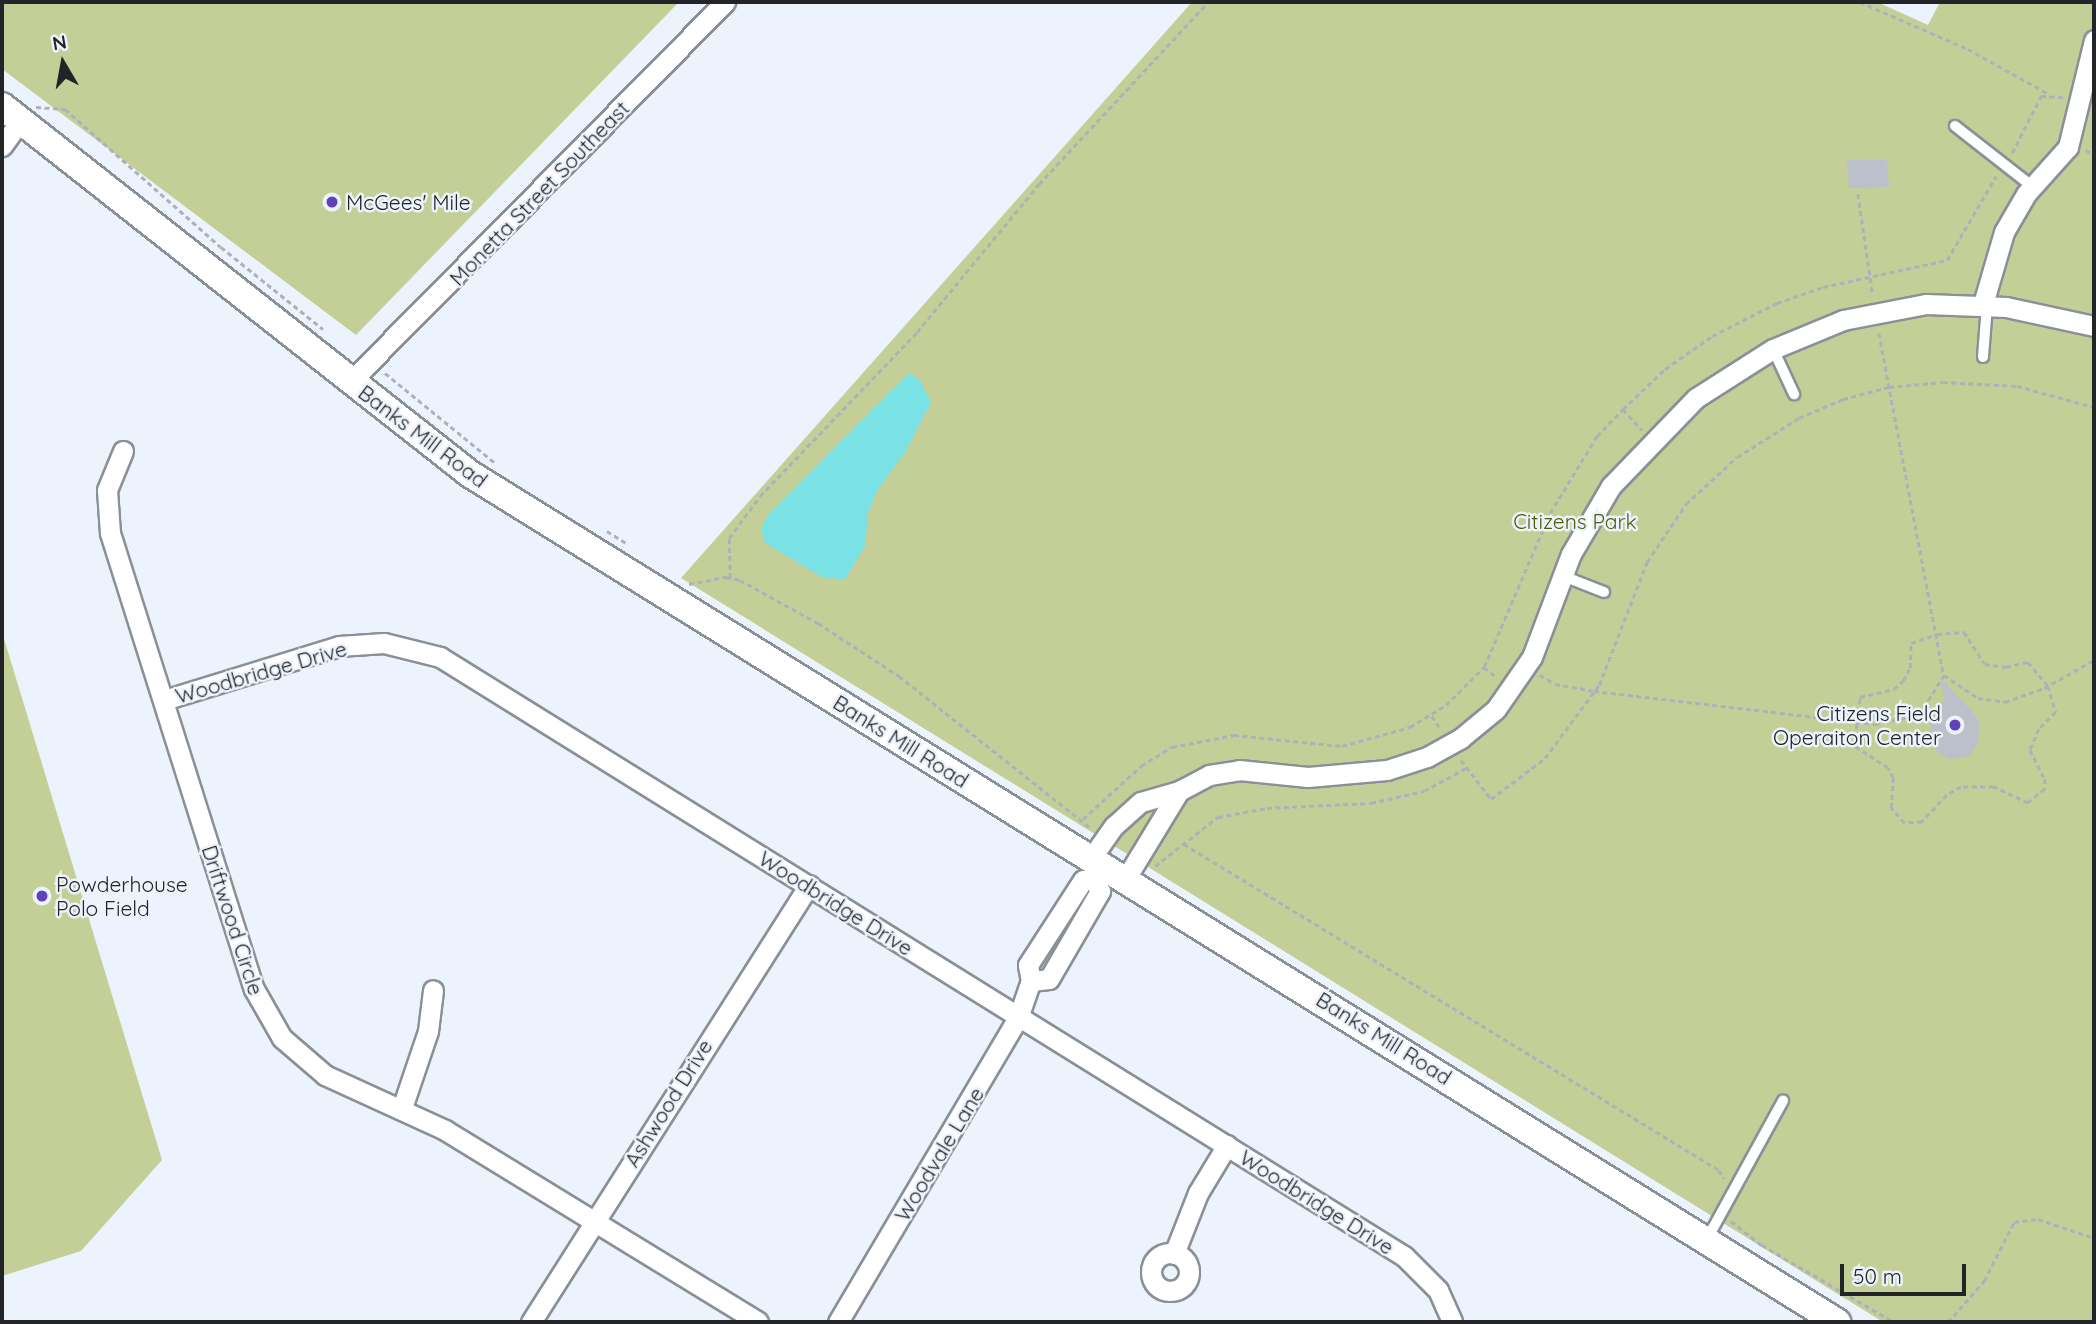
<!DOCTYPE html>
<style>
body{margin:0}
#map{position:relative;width:2096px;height:1324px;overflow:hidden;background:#edf3fd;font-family:Quicksand,sans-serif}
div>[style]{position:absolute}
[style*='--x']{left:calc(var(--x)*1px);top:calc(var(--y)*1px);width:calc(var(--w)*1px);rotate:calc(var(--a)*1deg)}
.green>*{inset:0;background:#c3cf97}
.water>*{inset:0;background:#7ae2e5}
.building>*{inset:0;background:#bbc0ca}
.path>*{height:2.5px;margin-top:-1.25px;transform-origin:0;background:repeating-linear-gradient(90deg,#adb1b9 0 5px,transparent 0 8.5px)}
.roads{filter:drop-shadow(2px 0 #8a9098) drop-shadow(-2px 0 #8a9098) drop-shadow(0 2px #8a9098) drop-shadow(0 -2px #8a9098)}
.lane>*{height:10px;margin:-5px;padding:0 5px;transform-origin:5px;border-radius:5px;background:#fff}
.street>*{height:19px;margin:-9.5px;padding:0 9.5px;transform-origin:9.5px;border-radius:9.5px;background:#fff}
.street>.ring{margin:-9.5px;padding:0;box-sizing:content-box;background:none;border:19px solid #fff;border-radius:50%}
.secondary>*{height:26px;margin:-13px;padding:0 13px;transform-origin:13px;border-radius:13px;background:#fff}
.dots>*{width:19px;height:19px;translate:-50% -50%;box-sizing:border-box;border:4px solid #edf3fd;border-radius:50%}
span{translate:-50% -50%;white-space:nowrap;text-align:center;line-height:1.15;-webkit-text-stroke:5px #edf3fd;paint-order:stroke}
.street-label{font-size:21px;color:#222427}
.poi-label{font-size:21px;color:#222427}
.left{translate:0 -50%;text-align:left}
.right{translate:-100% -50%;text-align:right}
.park-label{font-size:21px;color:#515d0a}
.frame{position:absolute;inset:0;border:4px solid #222427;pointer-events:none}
.north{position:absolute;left:28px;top:28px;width:70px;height:70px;-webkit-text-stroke:5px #edf3fd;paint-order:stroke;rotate:350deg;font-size:19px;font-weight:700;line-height:28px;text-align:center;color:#222427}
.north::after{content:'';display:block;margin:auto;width:24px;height:32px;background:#222427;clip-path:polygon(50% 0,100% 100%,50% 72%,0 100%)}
.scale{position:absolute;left:1840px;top:1264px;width:126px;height:32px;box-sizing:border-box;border:4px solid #222427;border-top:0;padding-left:9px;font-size:21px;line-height:24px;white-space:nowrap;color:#222427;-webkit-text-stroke:5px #edf3fd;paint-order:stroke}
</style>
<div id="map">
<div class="green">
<div style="clip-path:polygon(2px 2px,679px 2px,356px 335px,2px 69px)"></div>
<div style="clip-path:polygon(1192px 2px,1877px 2px,1928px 25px,1940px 2px,2094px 2px,2094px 1322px,1883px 1322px,681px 578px)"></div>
<div style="clip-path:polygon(2px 632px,162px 1160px,81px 1251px,2px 1276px)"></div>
</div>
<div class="water">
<div style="clip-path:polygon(909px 373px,919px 379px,931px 402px,906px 451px,877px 491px,868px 513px,865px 546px,845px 579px,823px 578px,764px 542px,761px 528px,768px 515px)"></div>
</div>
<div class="building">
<div style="clip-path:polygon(1847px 160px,1887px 160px,1889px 187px,1849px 188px)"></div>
<div style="clip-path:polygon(1940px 677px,1976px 716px,1980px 727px,1977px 744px,1969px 756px,1950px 759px,1938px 753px,1930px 737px,1931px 723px,1942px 713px,1939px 703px,1945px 702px)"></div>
</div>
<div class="path">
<div style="--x:1860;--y:2;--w:118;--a:23.5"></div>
<div style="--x:1968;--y:49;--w:93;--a:29.1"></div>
<div style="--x:36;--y:107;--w:29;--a:4"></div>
<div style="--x:65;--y:109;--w:208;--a:41.5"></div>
<div style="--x:221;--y:247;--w:131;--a:38.8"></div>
<div style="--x:2086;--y:150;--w:9;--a:32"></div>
<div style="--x:2012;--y:153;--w:64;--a:-63"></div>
<div style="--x:2041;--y:96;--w:22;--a:3"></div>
<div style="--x:1858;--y:194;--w:102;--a:81.6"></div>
<div style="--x:1879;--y:333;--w:346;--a:79.3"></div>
<div style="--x:385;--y:373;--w:141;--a:39.2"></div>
<div style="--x:1623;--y:409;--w:28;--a:48"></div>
<div style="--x:607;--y:531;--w:25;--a:32"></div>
<div style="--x:730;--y:578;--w:40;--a:-91.4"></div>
<div style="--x:729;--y:538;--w:52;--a:-53.6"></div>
<div style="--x:760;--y:496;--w:227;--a:-46.2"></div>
<div style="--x:917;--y:332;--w:192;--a:-50.5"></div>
<div style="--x:1039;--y:184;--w:248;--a:-47.1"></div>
<div style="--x:689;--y:584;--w:38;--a:-11"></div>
<div style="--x:726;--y:577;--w:14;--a:12"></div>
<div style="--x:740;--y:580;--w:89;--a:28.9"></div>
<div style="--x:818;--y:623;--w:97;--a:33.2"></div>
<div style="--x:899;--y:676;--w:245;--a:38.4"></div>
<div style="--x:1964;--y:632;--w:38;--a:57"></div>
<div style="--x:1985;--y:664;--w:21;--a:8"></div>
<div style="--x:2006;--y:667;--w:23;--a:-13"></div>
<div style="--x:2028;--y:662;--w:31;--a:50"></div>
<div style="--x:2048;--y:686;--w:27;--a:73"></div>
<div style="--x:2056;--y:712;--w:24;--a:135"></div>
<div style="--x:2039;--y:729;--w:23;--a:113"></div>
<div style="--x:2030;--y:750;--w:33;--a:63"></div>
<div style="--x:2045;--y:779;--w:10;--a:90"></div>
<div style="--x:2045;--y:789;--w:22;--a:141"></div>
<div style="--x:2028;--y:803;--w:38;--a:-155"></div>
<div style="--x:1994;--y:787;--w:33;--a:180"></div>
<div style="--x:1961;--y:787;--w:16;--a:150"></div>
<div style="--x:1947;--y:795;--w:37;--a:133"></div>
<div style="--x:1922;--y:822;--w:18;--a:177"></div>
<div style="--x:1904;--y:823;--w:20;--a:-131"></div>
<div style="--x:1891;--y:808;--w:30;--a:-86"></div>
<div style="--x:1893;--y:778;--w:11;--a:-117"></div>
<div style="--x:1888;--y:768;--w:40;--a:-147.1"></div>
<div style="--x:1854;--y:746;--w:49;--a:-83"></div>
<div style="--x:1860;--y:697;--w:35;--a:-13"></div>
<div style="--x:1894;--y:689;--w:12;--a:-42"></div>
<div style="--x:1903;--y:681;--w:15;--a:-62"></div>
<div style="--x:1910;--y:668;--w:25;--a:-88"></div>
<div style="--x:1911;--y:643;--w:28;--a:-19"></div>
<div style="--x:1937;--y:634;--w:27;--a:-4"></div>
<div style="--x:1484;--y:667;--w:14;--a:39"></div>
<div style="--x:1540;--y:675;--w:17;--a:31"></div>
<div style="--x:1555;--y:684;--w:40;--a:10"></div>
<div style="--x:1594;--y:691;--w:283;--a:6.7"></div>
<div style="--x:1875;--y:724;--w:45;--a:-11.6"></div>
<div style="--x:1919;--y:715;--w:47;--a:-58"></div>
<div style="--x:1944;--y:675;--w:41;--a:34.1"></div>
<div style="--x:1978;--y:698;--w:27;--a:8"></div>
<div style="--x:2005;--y:702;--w:41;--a:-19.7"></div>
<div style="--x:2044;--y:688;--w:57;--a:-29.2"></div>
<div style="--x:1432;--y:716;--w:14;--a:56"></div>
<div style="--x:1461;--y:760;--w:49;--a:52.4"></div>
<div style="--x:1491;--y:799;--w:68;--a:-37.2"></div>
<div style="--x:1545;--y:758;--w:91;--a:-53.5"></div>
<div style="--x:1599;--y:685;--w:132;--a:-68.7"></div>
<div style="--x:1647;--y:562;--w:70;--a:-56.1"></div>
<div style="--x:1686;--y:504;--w:69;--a:-42.7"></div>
<div style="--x:1737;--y:457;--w:73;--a:-32.2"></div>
<div style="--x:1799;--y:418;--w:48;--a:-23.4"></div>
<div style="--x:1843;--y:399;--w:48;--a:-14.6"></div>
<div style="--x:1889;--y:387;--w:54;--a:-5.3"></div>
<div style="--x:1943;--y:382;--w:74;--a:3.1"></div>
<div style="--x:2017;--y:386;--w:80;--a:15.3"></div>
<div style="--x:1083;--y:819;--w:79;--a:-42.4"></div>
<div style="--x:1141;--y:766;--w:36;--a:-32"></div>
<div style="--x:1172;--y:747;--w:63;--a:-11"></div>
<div style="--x:1234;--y:735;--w:109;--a:5.8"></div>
<div style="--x:1342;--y:746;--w:71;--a:-15.6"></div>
<div style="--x:1410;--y:727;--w:42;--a:-31.4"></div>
<div style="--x:1446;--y:705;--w:54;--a:-45"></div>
<div style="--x:1484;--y:667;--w:168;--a:-66.8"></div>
<div style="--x:1550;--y:513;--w:90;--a:-58.6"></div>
<div style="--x:1597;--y:436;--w:37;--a:-46"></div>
<div style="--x:1623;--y:409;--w:58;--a:-43.6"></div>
<div style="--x:1665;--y:369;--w:57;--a:-35.1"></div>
<div style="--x:1712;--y:336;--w:73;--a:-26.9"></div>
<div style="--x:1777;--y:303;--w:49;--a:-19.2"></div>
<div style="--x:1823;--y:287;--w:127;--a:-12.3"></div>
<div style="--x:1947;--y:260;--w:97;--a:-59.7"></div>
<div style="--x:1184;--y:844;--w:626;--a:31.36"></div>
<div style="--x:1719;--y:1170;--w:10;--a:61"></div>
<div style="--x:1155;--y:866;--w:80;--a:-37.9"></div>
<div style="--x:1218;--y:817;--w:50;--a:-10.4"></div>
<div style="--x:1267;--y:808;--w:104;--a:-2.8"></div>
<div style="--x:1371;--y:803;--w:54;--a:-12.8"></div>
<div style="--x:1424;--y:791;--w:48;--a:-28.7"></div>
<div style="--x:1731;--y:1221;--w:39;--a:38"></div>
<div style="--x:1762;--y:1245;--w:153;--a:30.3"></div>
<div style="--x:1948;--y:1322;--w:55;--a:-48.7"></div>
<div style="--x:1984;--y:1281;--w:66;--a:-63"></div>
<div style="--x:2014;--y:1222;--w:24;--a:-7"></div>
<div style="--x:2038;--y:1219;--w:59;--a:18.7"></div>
</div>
<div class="roads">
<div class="lane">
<div style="--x:1955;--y:126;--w:99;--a:38"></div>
<div style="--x:1773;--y:349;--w:50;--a:65"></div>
<div style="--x:1983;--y:357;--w:52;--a:-85.6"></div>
<div style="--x:1563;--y:576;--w:44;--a:21.3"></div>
<div style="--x:1707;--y:1239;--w:158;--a:-61.2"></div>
</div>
<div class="street">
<div style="--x:2;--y:146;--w:31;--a:-54"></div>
<div style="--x:1983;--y:304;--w:75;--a:-73.7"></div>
<div style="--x:2004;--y:232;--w:44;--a:-59.9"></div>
<div style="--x:2026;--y:194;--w:63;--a:-48.2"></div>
<div style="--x:2068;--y:147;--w:110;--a:-76.3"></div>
<div style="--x:350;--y:382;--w:534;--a:-45.38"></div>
<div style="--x:123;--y:451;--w:42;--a:112.3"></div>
<div style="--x:107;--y:490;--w:43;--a:86"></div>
<div style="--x:110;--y:533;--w:478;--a:72.5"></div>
<div style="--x:254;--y:989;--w:56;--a:60.3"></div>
<div style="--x:282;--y:1038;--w:57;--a:40.7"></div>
<div style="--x:325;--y:1075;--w:132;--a:24.6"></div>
<div style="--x:445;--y:1130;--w:367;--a:31.5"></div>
<div style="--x:164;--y:700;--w:183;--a:-17.1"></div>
<div style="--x:339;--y:646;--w:45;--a:-3.8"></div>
<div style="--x:384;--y:643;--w:58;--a:14"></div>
<div style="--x:440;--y:657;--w:1135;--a:31.86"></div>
<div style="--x:1404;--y:1256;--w:48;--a:45"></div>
<div style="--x:1438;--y:1290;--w:35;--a:66"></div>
<div style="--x:1179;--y:791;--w:34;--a:-28"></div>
<div style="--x:1209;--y:775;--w:30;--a:-9"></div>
<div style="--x:1239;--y:770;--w:69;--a:5.8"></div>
<div style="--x:1308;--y:777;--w:79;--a:-5.1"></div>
<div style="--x:1387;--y:770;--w:42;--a:-18"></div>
<div style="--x:1427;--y:757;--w:39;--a:-29"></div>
<div style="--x:1461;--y:738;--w:45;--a:-39.6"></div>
<div style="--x:1496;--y:709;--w:63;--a:-55.3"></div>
<div style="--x:1532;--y:657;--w:110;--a:-69.3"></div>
<div style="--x:1571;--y:554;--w:79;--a:-59.5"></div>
<div style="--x:1611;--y:486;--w:122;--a:-46"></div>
<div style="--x:1696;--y:398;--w:91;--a:-32.5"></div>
<div style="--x:1773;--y:349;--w:76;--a:-22.5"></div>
<div style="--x:1843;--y:320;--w:85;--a:-10.9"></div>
<div style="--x:1926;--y:304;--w:80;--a:2.1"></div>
<div style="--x:2006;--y:307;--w:90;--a:12.2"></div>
<div style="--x:1092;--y:857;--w:38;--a:-55"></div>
<div style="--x:1114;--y:826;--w:36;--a:-42"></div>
<div style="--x:1141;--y:802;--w:40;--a:-16"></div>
<div style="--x:1179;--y:791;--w:102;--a:121.3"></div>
<div style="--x:1031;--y:981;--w:18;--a:-6"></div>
<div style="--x:1049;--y:979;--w:102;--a:-59.9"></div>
<div style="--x:1100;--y:891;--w:13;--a:-117"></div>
<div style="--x:402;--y:1108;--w:81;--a:-71.3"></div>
<div style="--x:428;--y:1031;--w:41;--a:-83"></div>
<div class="ring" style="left:1151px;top:1253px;width:19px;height:19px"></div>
<div style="--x:1174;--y:1254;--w:66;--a:-68.5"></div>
<div style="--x:1198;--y:1193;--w:56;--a:-58.9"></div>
<div style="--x:531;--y:1322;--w:518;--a:-57.54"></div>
<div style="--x:838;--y:1322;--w:353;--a:-59.4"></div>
<div style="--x:1018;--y:1018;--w:39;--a:-71"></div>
<div style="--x:1031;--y:981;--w:16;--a:-101"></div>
<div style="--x:1028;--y:965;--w:101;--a:-57.1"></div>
<div style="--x:1083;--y:880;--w:11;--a:-5"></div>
<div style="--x:1094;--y:879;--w:18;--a:-47"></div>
</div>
<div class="secondary">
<div style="--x:2;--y:106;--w:595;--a:38.18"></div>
<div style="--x:470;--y:474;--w:1609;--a:31.81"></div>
</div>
</div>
<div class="dots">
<div style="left:332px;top:202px;background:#5f42ba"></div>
<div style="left:1955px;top:725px;background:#5f42ba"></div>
<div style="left:42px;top:896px;background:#5f42ba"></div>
</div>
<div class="street-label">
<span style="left:539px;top:193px;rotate:-46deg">Monetta Street Southeast</span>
<span style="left:423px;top:436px;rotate:37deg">Banks Mill Road</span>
<span style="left:261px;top:672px;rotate:-16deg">Woodbridge Drive</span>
<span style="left:901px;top:741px;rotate:32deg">Banks Mill Road</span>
<span style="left:836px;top:903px;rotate:32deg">Woodbridge Drive</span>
<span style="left:233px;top:920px;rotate:72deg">Driftwood Circle</span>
<span style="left:1384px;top:1038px;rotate:32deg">Banks Mill Road</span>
<span style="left:668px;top:1103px;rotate:-58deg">Ashwood Drive</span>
<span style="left:939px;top:1154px;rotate:-59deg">Woodvale Lane</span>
<span style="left:1317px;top:1202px;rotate:32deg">Woodbridge Drive</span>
</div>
<div class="poi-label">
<span class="left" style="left:346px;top:202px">McGees' Mile</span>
<span class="right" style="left:1941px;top:725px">Citizens Field<br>Operaiton Center</span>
<span class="left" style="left:56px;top:896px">Powderhouse<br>Polo Field</span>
</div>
<div class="park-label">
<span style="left:1575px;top:521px">Citizens Park</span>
</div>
<div class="frame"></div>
<div class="north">N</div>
<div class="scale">50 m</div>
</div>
